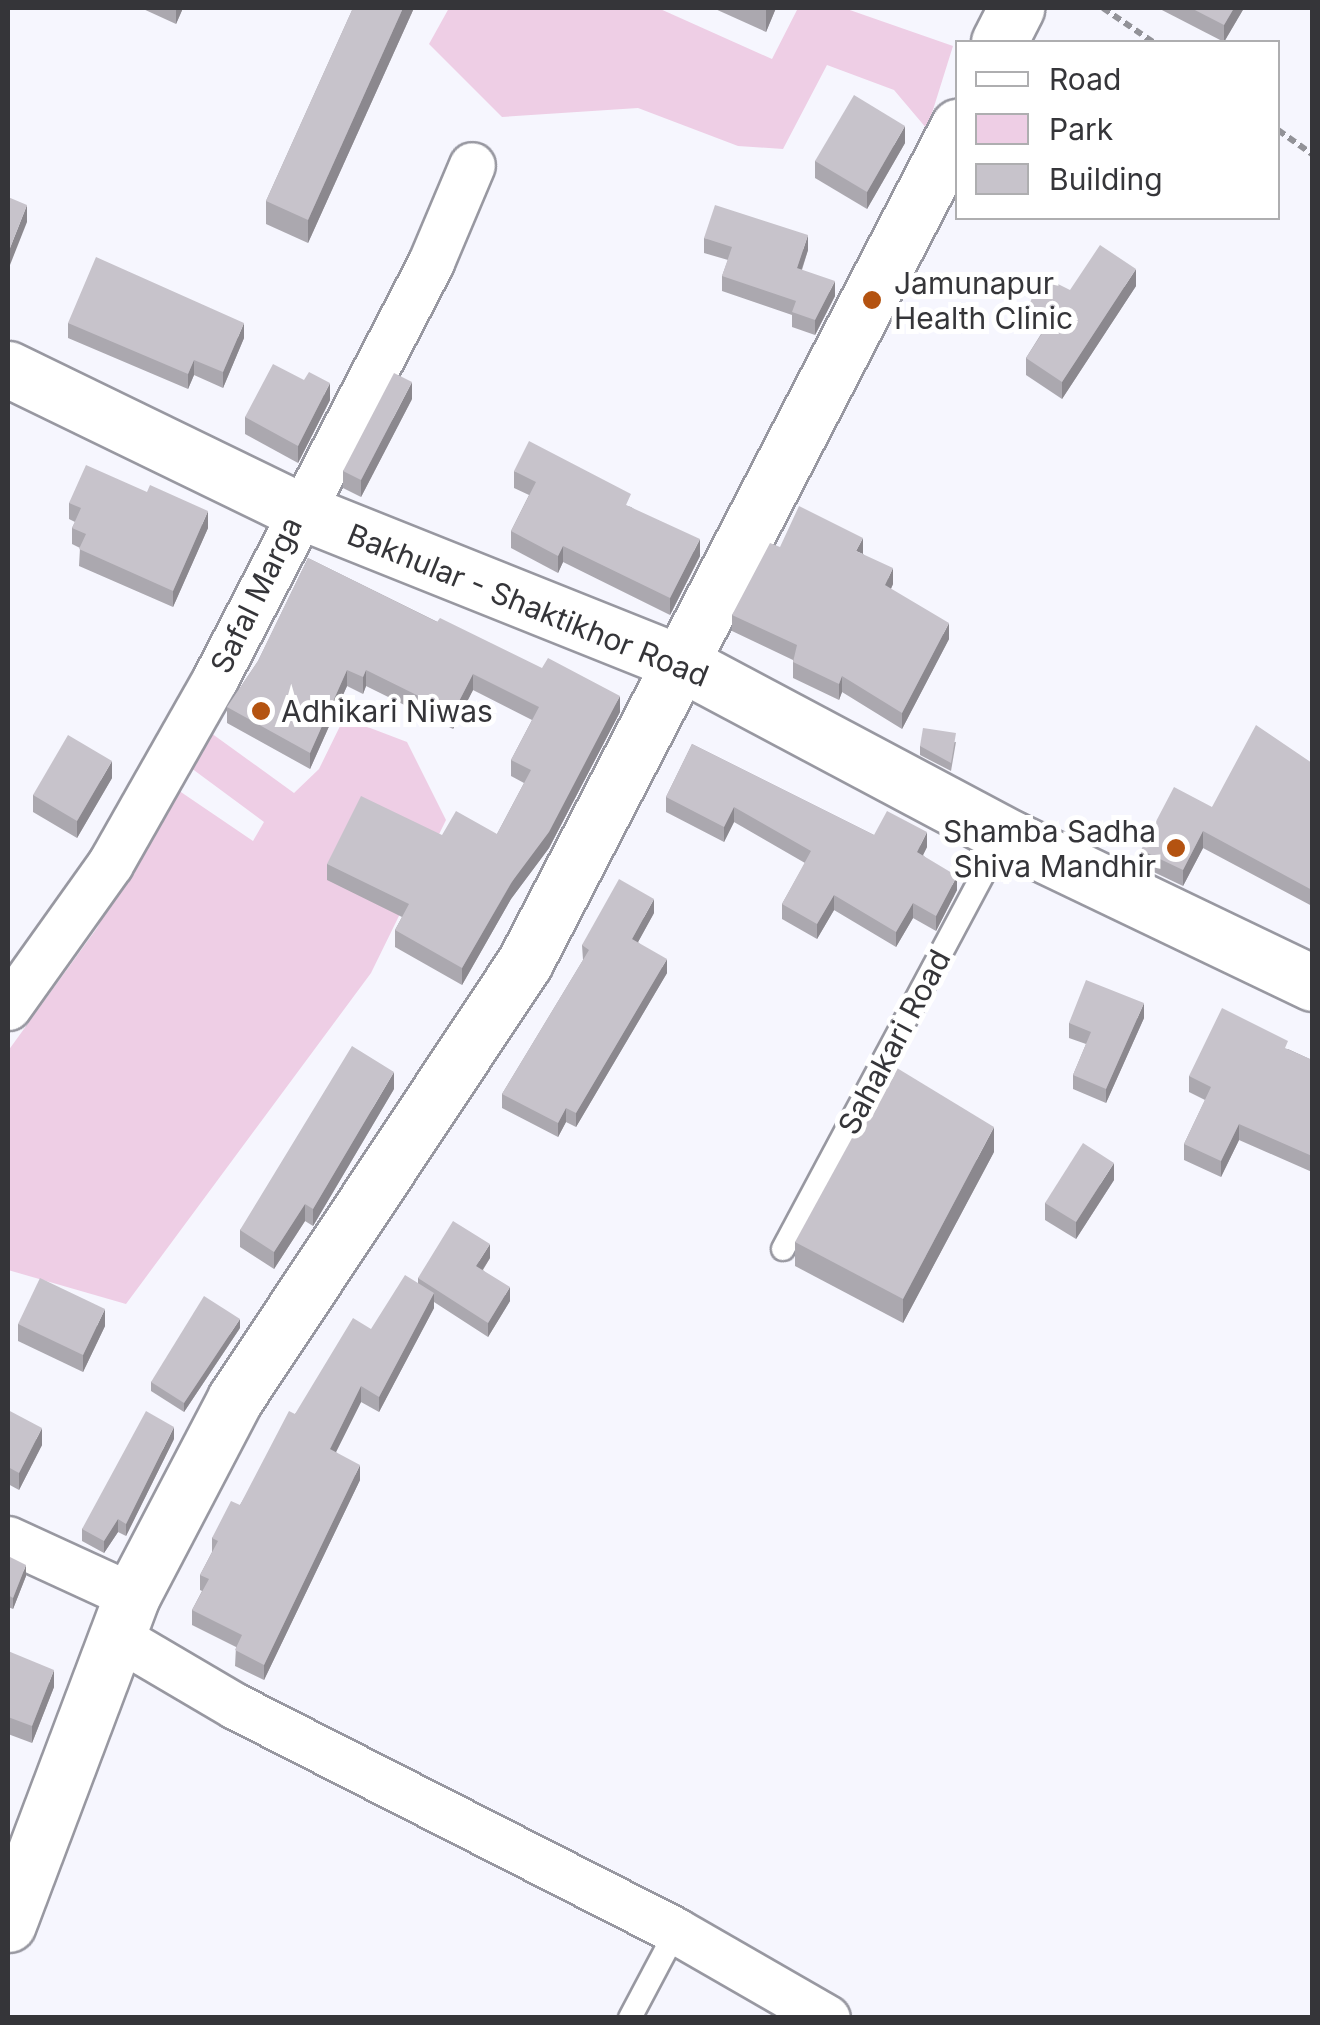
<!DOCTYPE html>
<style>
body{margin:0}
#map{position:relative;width:1320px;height:2025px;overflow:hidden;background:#f6f6fe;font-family:Inter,sans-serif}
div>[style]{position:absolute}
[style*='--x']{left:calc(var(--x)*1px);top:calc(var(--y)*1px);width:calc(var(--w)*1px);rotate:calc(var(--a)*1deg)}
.green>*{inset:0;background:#eecee5}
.path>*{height:6px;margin-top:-3px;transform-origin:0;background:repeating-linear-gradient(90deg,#929298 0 8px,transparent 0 13px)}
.roads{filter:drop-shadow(2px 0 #9898a1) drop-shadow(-2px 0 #9898a1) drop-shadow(0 2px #9898a1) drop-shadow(0 -2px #9898a1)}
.lane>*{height:22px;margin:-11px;padding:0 11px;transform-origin:11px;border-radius:11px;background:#fff}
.street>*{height:45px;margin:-22.5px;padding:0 22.5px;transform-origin:22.5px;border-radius:22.5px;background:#fff}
.secondary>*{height:55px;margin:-27.5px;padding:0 27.5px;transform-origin:27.5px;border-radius:27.5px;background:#fff}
.wall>*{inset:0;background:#aba8af}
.shaded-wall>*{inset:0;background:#8b888e}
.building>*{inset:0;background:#c7c3cb}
.dots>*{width:28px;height:28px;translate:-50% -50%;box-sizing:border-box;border:5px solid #fff;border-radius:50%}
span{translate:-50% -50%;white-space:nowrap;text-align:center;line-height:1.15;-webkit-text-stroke:10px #fff;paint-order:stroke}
.poi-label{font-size:30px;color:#353539}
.left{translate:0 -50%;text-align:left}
.right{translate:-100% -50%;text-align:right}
.street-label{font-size:30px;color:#353539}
.frame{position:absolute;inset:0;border:10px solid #353539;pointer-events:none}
.legend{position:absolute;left:955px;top:40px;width:325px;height:180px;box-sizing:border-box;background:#fff;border:2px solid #aeaeb0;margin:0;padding:12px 18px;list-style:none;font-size:30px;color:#353539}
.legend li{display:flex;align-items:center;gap:20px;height:50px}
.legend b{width:50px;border:2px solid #aeaeb0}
</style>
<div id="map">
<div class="green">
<div style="clip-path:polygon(449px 8px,658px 8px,772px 59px,798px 8px,844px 8px,953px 46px,927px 129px,894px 90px,827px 65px,783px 149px,738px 146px,638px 108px,502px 117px,429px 44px)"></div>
<div style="clip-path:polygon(344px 718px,407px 742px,446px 820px,371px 973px,126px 1304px,8px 1270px,8px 1051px,97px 928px,172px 786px,253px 841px,264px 822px,187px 765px,211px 733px,294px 793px,319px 769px)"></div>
</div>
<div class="path">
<div style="--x:1103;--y:8;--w:60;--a:34.2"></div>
<div style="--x:1278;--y:130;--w:42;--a:35.2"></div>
</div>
<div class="roads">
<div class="lane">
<div style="--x:783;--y:1249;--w:469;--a:-61.9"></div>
<div style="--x:630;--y:2018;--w:98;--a:-62.1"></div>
</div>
<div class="street">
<div style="--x:8;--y:1007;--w:176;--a:-54.5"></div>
<div style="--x:110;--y:864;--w:213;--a:-60.4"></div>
<div style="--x:215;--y:679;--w:470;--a:-62.6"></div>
<div style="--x:431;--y:262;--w:105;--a:-67.1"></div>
<div style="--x:8;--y:1539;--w:136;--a:24.7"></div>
<div style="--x:116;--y:1636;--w:138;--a:30.5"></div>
<div style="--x:235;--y:1706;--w:495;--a:27"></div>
<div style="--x:676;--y:1931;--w:174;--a:29.9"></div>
</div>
<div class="secondary">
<div style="--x:999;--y:42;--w:38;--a:-63"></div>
<div style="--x:8;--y:369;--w:322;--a:25.9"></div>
<div style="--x:298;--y:510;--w:412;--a:21.8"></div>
<div style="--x:681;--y:663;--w:375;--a:28"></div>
<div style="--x:1012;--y:839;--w:333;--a:25.6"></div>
<div style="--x:8;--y:1924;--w:351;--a:-69.3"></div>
<div style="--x:132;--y:1596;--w:222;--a:-62.4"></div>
<div style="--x:235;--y:1399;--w:524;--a:-56.43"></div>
<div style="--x:525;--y:962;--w:941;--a:-62.59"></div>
</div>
</div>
<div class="wall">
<div style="clip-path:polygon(141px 8px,183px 8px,176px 24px)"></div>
<div style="clip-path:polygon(353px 8px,414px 8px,308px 243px,266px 224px,266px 201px)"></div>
<div style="clip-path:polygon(713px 8px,776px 8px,766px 32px)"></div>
<div style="clip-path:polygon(1158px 8px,1244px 8px,1224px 42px)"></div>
<div style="clip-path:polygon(905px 143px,867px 209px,815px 178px,815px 161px)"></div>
<div style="clip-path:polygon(704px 238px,808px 250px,802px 270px,835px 296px,815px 335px,792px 327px,792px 315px,722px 291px,722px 276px,728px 260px,704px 253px)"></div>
<div style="clip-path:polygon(1136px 286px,1062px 399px,1026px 375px,1026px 358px,1041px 334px,1027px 326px,1027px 309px,1070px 290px)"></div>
<div style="clip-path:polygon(68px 323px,244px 338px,223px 388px,194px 375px,188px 389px,68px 338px)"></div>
<div style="clip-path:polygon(304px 380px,330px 400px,298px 463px,245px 434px,245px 417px)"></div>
<div style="clip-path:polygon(412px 399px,361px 497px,343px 488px,343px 471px)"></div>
<div style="clip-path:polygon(514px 471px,631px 507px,700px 556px,670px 615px,563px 562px,558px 573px,511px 548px,511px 531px,529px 495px,514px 488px)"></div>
<div style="clip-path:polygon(147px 492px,208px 528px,173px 607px,79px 566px,80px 548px,72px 544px,72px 528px,75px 522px,69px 519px,69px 503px)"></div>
<div style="clip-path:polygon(780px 547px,863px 554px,893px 584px,891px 589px,949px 639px,902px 729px,842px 692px,839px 700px,793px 678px,793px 660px,732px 631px,732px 615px)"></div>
<div style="clip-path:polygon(308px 558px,620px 712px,549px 848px,511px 899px,462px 985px,395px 947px,395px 930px,402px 917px,327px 880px,327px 864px,442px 835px,497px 834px,524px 783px,511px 776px,511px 760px,532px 720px,473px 690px,453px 729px,366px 686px,363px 694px,347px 686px,310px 769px,227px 723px,227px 707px,258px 661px)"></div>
<div style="clip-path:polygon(956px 742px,951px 771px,920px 755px,920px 746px)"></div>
<div style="clip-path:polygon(692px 744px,874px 835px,927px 847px,923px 855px,957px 890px,936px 931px,913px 918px,896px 947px,834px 910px,817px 939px,782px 919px,782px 904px,805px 863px,734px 822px,724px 842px,666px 812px,666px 797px)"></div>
<div style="clip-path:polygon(1312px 763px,1312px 906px,1203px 848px,1183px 886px,1141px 866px,1141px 850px,1212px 807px)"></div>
<div style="clip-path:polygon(112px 778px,77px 838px,33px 812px,33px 795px)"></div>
<div style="clip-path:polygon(654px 913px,638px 942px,667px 973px,576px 1127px,566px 1122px,558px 1137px,502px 1108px,502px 1094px,583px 960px,582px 945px)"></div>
<div style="clip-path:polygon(1144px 1018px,1106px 1103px,1073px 1089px,1073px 1075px,1086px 1044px,1069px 1038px,1069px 1023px)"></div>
<div style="clip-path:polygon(1288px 1049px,1312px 1060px,1312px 1172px,1239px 1140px,1221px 1177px,1184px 1160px,1184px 1144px,1205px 1100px,1189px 1092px,1189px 1076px)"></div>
<div style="clip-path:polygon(394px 1089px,313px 1226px,305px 1221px,274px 1269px,240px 1247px,240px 1230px)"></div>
<div style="clip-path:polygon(994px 1152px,903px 1323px,795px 1266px,795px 1242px)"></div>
<div style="clip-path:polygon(1114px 1180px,1076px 1239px,1045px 1220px,1045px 1203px)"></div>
<div style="clip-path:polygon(490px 1258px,483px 1270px,510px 1301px,488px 1337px,434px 1302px,434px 1308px,379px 1412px,361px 1402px,336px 1452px,360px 1480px,264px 1680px,235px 1666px,236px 1647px,192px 1625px,192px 1610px,202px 1591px,200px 1590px,200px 1575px,212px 1552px,212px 1538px,240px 1505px,295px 1414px,418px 1283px,418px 1278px)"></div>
<div style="clip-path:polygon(18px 1324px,105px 1326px,83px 1372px,18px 1341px)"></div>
<div style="clip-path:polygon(240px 1328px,184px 1412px,151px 1391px,151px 1382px)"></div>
<div style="clip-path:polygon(8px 1410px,42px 1445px,19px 1490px,8px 1484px)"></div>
<div style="clip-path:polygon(174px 1439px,126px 1536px,118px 1532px,104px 1553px,82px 1541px,82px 1529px)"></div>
<div style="clip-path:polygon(8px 1556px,26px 1576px,13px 1609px,8px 1607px)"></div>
<div style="clip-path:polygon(8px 1651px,54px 1687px,32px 1743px,8px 1734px)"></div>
</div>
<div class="shaded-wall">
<div style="clip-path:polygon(176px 8px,183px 8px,176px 24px)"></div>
<div style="clip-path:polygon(403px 8px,414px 8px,308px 243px,308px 220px)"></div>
<div style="clip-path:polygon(766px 8px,776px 8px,766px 32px)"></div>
<div style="clip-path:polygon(1234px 8px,1244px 8px,1224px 42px,1224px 25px)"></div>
<div style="clip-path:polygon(905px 126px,905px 143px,867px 209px,867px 192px)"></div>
<div style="clip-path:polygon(27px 205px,27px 222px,8px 270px,8px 253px)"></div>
<div style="clip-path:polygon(808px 235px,808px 250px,797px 283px,797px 268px)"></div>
<div style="clip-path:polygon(1136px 269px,1136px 286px,1062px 399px,1062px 382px)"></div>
<div style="clip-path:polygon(835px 281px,835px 296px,815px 335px,815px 320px)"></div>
<div style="clip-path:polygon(244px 323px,244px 338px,223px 388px,223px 372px)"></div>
<div style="clip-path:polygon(194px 360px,194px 375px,188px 389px,188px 374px)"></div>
<div style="clip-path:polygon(412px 382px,412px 399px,361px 497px,361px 480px)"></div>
<div style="clip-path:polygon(330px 383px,330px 400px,298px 463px,298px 446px)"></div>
<div style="clip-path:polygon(208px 511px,208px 528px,173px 607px,173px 591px)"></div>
<div style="clip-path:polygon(863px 538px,863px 554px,856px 551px)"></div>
<div style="clip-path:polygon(700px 539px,700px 556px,670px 615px,670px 598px)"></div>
<div style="clip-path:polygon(563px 546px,563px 562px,558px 573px,558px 556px)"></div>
<div style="clip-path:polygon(893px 568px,893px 584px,885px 601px,885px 585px)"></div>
<div style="clip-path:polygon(949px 623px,949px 639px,902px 729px,902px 713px)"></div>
<div style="clip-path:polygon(347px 670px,347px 686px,310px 769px,310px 753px)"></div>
<div style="clip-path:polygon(366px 670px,366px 686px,363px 694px,363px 677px)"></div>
<div style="clip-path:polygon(473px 674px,473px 690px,453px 729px,453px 713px)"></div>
<div style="clip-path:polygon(842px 676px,842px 692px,839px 700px,839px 684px)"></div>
<div style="clip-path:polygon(620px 696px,620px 712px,549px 848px,511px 899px,462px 985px,462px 968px)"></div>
<div style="clip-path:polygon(112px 761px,112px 778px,77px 838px,77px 821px)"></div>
<div style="clip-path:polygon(734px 807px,734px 822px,724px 842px,724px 827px)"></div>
<div style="clip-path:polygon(1203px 831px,1203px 848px,1183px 886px,1183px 870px)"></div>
<div style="clip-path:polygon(927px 832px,927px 847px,917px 867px,917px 852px)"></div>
<div style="clip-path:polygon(957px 876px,957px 890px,936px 931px,936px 916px)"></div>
<div style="clip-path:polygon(834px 895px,834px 910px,817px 939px,817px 924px)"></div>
<div style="clip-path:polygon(654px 899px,654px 913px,632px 953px,632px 939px)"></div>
<div style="clip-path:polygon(913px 903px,913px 918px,896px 947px,896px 932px)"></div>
<div style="clip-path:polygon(667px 959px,667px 973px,576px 1127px,576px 1113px)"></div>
<div style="clip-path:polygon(1144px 1003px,1144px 1018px,1106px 1103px,1106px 1089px)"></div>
<div style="clip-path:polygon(394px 1072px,394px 1089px,313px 1226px,313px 1209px)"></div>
<div style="clip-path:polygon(566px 1108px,566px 1122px,558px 1137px,558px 1123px)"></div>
<div style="clip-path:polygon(1239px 1124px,1239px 1140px,1221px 1177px,1221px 1161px)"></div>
<div style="clip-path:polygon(994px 1127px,994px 1152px,903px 1323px,903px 1299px)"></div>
<div style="clip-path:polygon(1114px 1163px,1114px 1180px,1076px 1239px,1076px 1222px)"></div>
<div style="clip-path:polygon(305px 1204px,305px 1221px,274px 1269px,274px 1252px)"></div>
<div style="clip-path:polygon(490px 1244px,490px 1258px,476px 1280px,476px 1266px)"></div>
<div style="clip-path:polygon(510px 1287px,510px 1301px,488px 1337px,488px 1323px)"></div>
<div style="clip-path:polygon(434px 1293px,434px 1308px,379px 1412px,379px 1397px)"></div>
<div style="clip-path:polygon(105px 1309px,105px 1326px,83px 1372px,83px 1355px)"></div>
<div style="clip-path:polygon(240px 1319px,240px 1328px,184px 1412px,184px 1403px)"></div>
<div style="clip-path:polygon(361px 1386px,361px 1402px,330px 1464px,330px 1449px)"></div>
<div style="clip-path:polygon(174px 1427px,174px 1439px,126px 1536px,126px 1524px)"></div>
<div style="clip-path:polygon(42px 1428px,42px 1445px,19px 1490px,19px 1473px)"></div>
<div style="clip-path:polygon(360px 1465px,360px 1480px,264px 1680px,264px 1665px)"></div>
<div style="clip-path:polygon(118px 1519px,118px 1532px,104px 1553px,104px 1541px)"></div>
<div style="clip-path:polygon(26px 1565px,26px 1576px,13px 1609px,13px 1598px)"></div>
<div style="clip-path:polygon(54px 1670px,54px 1687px,32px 1743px,32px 1726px)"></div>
</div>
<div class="building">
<div style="clip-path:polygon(353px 8px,403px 8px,308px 220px,266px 201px)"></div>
<div style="clip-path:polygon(1191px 8px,1234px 8px,1224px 25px)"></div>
<div style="clip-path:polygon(854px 95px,905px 126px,867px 192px,815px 161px)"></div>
<div style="clip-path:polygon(8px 197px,27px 205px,8px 253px)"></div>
<div style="clip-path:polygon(715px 205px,808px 235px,797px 268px,835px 281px,815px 320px,792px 312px,796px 301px,722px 276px,732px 247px,704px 238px)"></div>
<div style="clip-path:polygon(1100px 245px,1136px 269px,1062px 382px,1026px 358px,1050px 321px,1027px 309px,1042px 276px,1070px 290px)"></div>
<div style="clip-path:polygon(96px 257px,244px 323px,223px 372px,194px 360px,188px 374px,68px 323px)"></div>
<div style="clip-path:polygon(273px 364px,304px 380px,309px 372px,330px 383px,298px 446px,245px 417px)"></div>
<div style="clip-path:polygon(394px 373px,412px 382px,361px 480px,343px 471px)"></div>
<div style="clip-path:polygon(529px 441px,631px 494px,626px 505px,700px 539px,670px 598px,563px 546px,558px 556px,511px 531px,536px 482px,514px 471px)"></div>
<div style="clip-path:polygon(86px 465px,147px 492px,150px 485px,208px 511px,173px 591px,79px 549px,86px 534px,72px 528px,81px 508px,69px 503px)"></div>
<div style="clip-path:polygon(799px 506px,863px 538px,856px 551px,893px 568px,885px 585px,949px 623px,902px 713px,842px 676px,839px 684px,793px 662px,797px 645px,732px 615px,770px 543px,780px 547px)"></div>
<div style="clip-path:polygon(308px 558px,437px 622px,440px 618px,542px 668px,548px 658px,620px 696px,549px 832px,511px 883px,462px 968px,395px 930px,409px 904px,327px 864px,361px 796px,442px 835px,456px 811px,497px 834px,531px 770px,511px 760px,539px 707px,473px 674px,453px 713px,366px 670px,363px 677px,347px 670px,310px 753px,227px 707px,258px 661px)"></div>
<div style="clip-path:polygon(1256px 725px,1312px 763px,1312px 890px,1203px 831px,1183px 870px,1141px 850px,1174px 787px,1212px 807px)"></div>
<div style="clip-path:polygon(923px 728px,956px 733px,951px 763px,920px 746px)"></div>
<div style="clip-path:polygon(68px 735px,112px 761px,77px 821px,33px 795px)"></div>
<div style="clip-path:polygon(692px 744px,874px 835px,887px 811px,927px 832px,917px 852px,957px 876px,936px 916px,913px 903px,896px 932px,834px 895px,817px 924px,782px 904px,811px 851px,734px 807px,724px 827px,666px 797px)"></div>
<div style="clip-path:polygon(619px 879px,654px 899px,632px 939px,667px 959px,576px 1113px,566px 1108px,558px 1123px,502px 1094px,589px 950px,582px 945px)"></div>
<div style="clip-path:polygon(1086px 980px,1144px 1003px,1106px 1089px,1073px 1075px,1091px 1032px,1069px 1023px)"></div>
<div style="clip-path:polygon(1222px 1008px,1288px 1041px,1285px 1048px,1312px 1060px,1312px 1156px,1239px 1124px,1221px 1161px,1184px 1144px,1211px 1087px,1189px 1076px)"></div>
<div style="clip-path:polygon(352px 1046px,394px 1072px,313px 1209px,305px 1204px,274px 1252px,240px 1230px)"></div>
<div style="clip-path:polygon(892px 1065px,994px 1127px,903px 1299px,795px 1242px)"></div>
<div style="clip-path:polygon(1083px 1143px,1114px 1163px,1076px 1222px,1045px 1203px)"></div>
<div style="clip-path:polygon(453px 1221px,490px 1244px,476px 1266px,510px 1287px,488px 1323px,418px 1278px)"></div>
<div style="clip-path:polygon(405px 1275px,434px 1293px,379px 1397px,361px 1386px,330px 1449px,360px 1465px,264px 1665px,235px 1650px,242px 1635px,192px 1610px,209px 1579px,200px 1575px,218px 1541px,212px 1538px,231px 1501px,240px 1505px,289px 1411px,295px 1414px,353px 1318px,371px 1329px)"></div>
<div style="clip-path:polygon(40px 1278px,105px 1309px,83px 1355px,18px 1324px)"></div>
<div style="clip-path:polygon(204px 1296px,240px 1319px,184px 1403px,151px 1382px)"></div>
<div style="clip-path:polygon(8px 1410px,42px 1428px,19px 1473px,8px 1467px)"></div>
<div style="clip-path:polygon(146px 1411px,174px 1427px,126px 1524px,118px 1519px,104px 1541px,82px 1529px)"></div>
<div style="clip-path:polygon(8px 1556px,26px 1565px,13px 1598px,8px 1595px)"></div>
<div style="clip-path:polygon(8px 1651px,54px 1670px,32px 1726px,8px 1717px)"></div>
</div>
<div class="dots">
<div style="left:872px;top:300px;background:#b45311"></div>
<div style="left:261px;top:711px;background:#b45311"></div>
<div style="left:1176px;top:848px;background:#b45311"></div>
</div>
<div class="poi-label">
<span class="left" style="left:894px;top:300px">Jamunapur<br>Health Clinic</span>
<span class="left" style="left:281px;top:711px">Adhikari Niwas</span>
<span class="right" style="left:1156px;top:848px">Shamba Sadha<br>Shiva Mandhir</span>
</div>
<div class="street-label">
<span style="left:256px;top:595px;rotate:-64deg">Safal Marga</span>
<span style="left:528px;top:605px;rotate:22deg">Bakhular - Shaktikhor Road</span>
<span style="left:894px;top:1042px;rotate:-62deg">Sahakari Road</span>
</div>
<div class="frame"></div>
<ul class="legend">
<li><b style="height:12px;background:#fff"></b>Road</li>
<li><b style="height:28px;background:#eecee5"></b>Park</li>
<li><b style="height:28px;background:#c7c3cb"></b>Building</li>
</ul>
</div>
